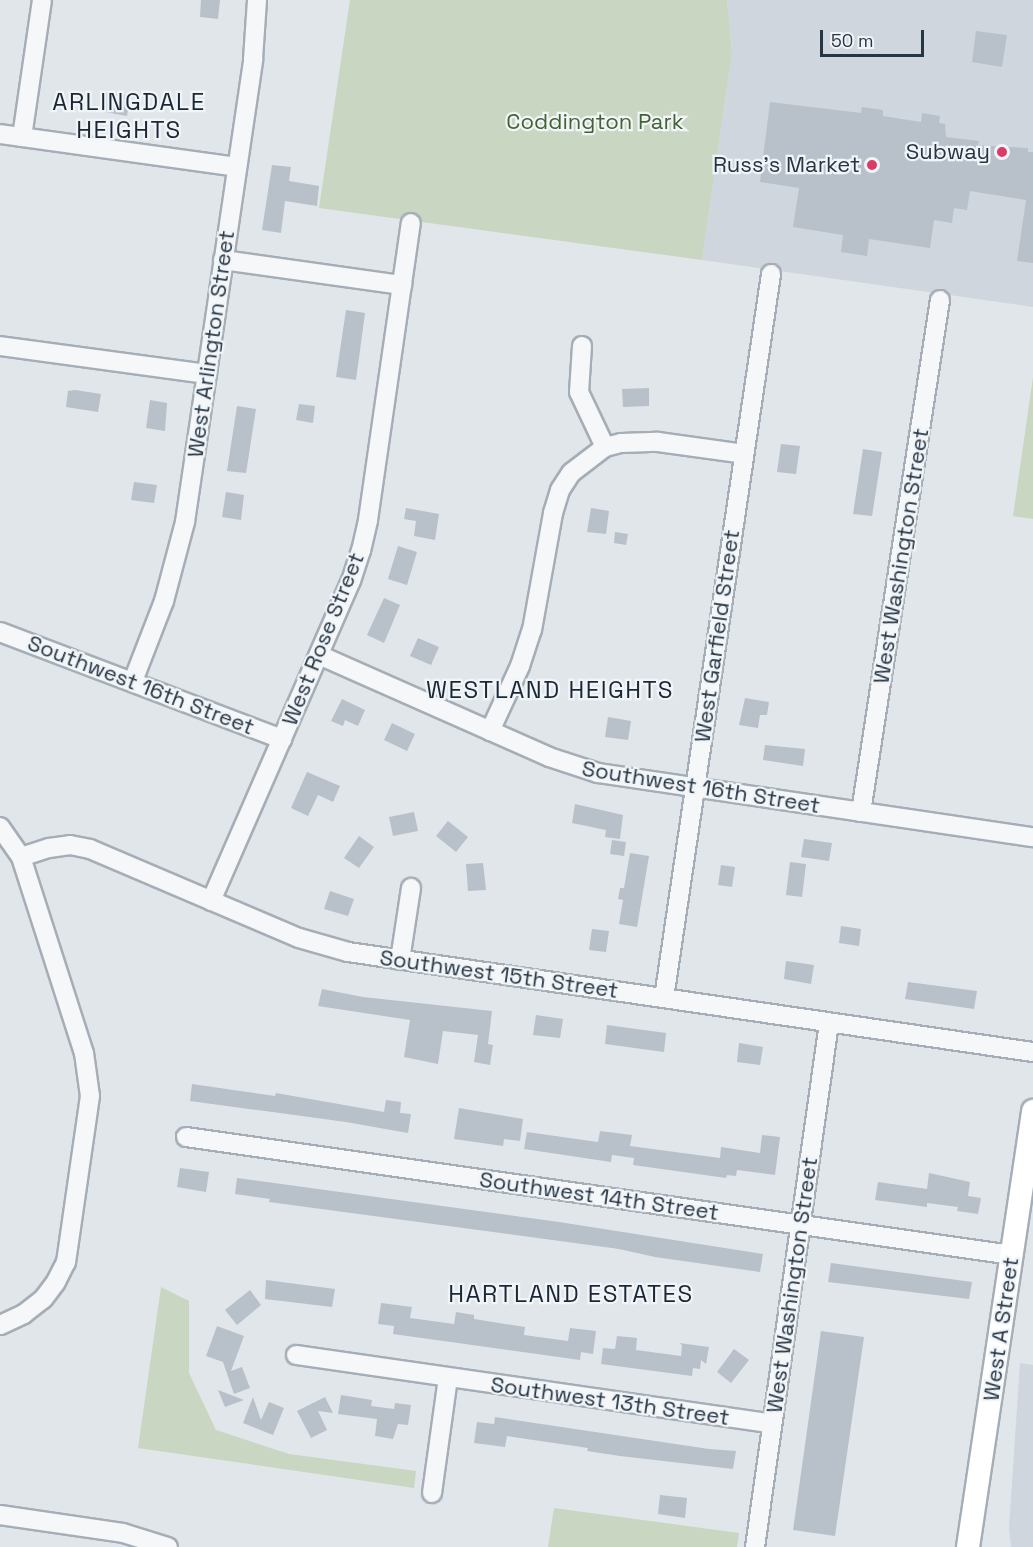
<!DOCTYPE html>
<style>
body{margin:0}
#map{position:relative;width:1033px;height:1547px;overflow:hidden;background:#e1e6eb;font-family:"Space Grotesk",sans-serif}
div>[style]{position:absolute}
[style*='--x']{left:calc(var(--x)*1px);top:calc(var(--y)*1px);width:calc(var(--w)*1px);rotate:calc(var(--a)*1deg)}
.built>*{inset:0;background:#cfd6de}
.green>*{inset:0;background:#c9d6c1}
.building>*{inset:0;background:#b8c0ca}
.roads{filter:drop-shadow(2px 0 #a5aeb6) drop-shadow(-2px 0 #a5aeb6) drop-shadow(0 2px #a5aeb6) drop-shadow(0 -2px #a5aeb6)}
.minor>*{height:18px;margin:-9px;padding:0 9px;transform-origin:9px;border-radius:9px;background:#f5f7f9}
.major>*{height:22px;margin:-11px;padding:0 11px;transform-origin:11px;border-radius:11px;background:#fff}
.dots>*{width:16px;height:16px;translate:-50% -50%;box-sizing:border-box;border:3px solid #f1f5f8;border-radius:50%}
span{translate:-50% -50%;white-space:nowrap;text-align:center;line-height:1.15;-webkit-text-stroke:4.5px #f1f5f8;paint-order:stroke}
.park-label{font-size:22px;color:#426233}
.poi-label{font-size:22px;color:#273645}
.right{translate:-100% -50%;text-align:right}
.street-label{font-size:22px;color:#273645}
.neighbourhood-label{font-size:24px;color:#1a2736;letter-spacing:1.5px}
.scale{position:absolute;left:820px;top:30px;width:104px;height:27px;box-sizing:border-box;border:3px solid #273645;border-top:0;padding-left:8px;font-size:18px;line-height:21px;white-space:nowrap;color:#273645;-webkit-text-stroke:4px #f1f5f8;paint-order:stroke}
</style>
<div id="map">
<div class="built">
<div style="clip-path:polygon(727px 0,1033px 0,1033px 307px,702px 260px,732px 52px)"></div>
<div style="clip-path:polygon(1020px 1363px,1033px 1365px,1033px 1547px,1011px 1547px,1009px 1528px)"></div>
</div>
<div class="green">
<div style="clip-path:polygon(350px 0,727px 0,732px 52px,702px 260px,319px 208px)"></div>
<div style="clip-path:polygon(1033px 377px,1033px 519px,1013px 516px)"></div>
<div style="clip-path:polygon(161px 1287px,189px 1301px,189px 1373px,216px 1430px,289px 1454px,416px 1471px,414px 1488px,138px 1448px)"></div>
<div style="clip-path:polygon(554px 1508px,739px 1533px,737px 1547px,548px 1547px)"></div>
</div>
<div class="building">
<div style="clip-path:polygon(201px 0,220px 0,218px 19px,200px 17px)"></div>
<div style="clip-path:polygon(976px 31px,1007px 35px,1002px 67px,972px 62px)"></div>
<div style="clip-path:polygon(102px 92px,130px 96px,127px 116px,99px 111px)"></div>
<div style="clip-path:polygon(770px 102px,861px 113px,862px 107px,883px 110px,883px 116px,921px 122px,922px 113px,940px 116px,939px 123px,945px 124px,946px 137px,979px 141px,978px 145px,1028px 148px,1028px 152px,1033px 152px,1033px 263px,1017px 261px,1026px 200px,970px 191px,967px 210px,954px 208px,952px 223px,934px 220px,930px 248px,869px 239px,867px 256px,841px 252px,843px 235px,793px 227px,799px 188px,760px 182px)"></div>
<div style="clip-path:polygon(662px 116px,670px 125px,661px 133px,653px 124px)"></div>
<div style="clip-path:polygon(272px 165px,291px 167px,289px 181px,319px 186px,317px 206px,285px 201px,281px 233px,262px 230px)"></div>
<div style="clip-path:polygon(346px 310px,365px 313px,356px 380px,336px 377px)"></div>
<div style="clip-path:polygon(649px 388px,649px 406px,623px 407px,622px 389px)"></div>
<div style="clip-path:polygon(75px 390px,101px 394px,98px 412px,66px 407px,68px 391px)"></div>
<div style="clip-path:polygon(150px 400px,167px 403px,165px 431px,146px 428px)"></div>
<div style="clip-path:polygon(299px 404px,315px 406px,313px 423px,296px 420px)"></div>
<div style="clip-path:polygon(237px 406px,256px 409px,246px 473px,227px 471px)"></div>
<div style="clip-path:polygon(781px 444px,800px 446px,796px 474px,777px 472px)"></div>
<div style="clip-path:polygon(863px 449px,882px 452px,872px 516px,853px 514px)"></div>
<div style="clip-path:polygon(134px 482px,157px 485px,154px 503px,131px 500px)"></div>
<div style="clip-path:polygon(226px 492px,244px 495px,241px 520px,222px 517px)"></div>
<div style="clip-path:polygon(406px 508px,439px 514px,435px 540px,414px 536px,416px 521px,404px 519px)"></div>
<div style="clip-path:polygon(591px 508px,609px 511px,606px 534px,587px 532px)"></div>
<div style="clip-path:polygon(615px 532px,628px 534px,626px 545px,614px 543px)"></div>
<div style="clip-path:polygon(398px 546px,417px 552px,407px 585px,388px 579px)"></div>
<div style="clip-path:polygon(384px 598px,400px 605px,384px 643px,367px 635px)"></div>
<div style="clip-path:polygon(418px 638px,439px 647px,431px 665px,410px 656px)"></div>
<div style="clip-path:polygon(745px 698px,769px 702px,767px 715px,760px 715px,758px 728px,739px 725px)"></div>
<div style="clip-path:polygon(342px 699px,365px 710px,358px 726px,345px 720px,343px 726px,331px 721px)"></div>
<div style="clip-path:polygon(608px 717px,631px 721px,628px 740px,605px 737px)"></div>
<div style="clip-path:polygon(392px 723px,415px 734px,407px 751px,384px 740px)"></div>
<div style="clip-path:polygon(765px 745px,805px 749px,803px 766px,763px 760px)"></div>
<div style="clip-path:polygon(307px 772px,340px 786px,333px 802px,318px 795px,308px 816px,291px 808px)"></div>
<div style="clip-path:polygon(575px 804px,623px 815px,620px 839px,605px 837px,606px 830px,572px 823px)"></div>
<div style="clip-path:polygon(414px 812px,418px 831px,393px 836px,389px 817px)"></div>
<div style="clip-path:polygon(448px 821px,468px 837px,456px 852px,436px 836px)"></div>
<div style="clip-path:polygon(359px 836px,374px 847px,359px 868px,344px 858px)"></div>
<div style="clip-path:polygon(804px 839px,832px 843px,829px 861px,801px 857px)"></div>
<div style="clip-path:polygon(612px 840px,626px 842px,624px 856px,610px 854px)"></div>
<div style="clip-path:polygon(630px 853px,649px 856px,637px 927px,619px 924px,623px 900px,618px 899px,620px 888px,624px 888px)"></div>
<div style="clip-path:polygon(790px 862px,806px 864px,802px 897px,786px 895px)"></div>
<div style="clip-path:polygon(483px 863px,486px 890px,468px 891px,466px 864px)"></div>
<div style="clip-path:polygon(721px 865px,735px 867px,732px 887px,718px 885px)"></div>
<div style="clip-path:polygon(330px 891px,354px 899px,348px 916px,324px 909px)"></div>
<div style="clip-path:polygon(841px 926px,861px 929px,859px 946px,839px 943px)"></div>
<div style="clip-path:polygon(592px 929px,609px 931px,606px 952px,589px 950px)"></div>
<div style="clip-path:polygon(786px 961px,814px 965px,811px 984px,784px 979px)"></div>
<div style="clip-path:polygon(908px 982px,977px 991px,974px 1009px,905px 999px)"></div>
<div style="clip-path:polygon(322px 989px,363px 997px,492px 1011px,488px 1044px,493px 1045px,490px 1065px,474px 1062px,478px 1035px,443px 1031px,438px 1064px,404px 1057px,410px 1020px,318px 1006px)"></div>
<div style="clip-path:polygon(536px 1015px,563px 1019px,560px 1038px,533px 1035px)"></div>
<div style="clip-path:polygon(607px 1025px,666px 1033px,664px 1052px,605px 1044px)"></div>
<div style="clip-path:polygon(739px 1043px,763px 1047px,760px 1065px,737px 1062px)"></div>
<div style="clip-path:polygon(192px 1084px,275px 1096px,276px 1093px,384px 1112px,386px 1100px,401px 1102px,400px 1113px,411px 1114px,408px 1133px,346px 1122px,190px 1101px)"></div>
<div style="clip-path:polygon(459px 1108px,523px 1119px,520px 1141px,504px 1139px,503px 1146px,454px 1139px)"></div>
<div style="clip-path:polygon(600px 1131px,632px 1135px,630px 1146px,720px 1158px,721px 1147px,760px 1153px,762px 1135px,780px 1137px,775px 1175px,737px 1170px,736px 1176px,727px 1175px,726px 1178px,633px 1165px,634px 1158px,612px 1155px,611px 1162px,524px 1149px,527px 1132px,598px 1142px)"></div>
<div style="clip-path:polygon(180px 1168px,209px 1172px,206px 1192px,177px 1187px)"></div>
<div style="clip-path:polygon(929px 1173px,970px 1182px,968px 1196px,981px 1198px,978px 1214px,957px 1211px,958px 1207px,927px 1203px,927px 1207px,875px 1200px,878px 1182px,927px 1189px)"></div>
<div style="clip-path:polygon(237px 1178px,559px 1222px,763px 1254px,760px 1272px,655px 1257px,619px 1249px,269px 1202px,270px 1199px,235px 1194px)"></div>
<div style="clip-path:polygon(831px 1263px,972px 1282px,969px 1299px,828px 1282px)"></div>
<div style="clip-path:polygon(266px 1280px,335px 1289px,332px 1307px,265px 1299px)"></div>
<div style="clip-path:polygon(250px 1290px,261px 1305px,237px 1325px,225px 1310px)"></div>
<div style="clip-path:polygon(381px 1303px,412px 1307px,410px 1318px,454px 1324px,456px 1312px,474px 1315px,474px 1319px,525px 1327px,524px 1335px,568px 1341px,570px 1328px,596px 1331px,593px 1354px,581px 1352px,580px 1360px,393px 1334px,394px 1326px,378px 1324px)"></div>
<div style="clip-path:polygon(217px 1326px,244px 1336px,231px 1371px,242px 1367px,250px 1388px,234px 1394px,223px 1362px,206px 1356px)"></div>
<div style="clip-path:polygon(821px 1331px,864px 1337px,835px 1536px,793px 1530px)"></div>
<div style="clip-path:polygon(617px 1336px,637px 1338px,636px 1350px,681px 1356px,682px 1345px,679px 1343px,709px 1347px,706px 1364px,701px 1360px,700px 1369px,693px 1368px,692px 1376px,601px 1364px,603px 1348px,615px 1349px)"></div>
<div style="clip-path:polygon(734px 1349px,749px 1360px,731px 1383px,717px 1372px)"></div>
<div style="clip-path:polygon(218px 1390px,244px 1400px,225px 1407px)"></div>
<div style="clip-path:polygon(341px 1395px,372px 1400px,371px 1406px,394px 1409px,395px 1403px,411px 1405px,408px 1425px,398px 1424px,393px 1439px,375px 1436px,377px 1419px,338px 1414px)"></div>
<div style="clip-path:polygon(253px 1397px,261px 1420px,269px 1402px,284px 1408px,273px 1435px,243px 1423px)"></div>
<div style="clip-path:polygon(325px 1397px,333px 1413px,318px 1411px,327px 1430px,311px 1438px,297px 1411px)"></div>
<div style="clip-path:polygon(495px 1417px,709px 1449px,736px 1451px,733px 1469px,620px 1456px,587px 1451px,588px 1448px,507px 1436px,505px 1447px,474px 1443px,477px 1422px,494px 1424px)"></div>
<div style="clip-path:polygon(660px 1495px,687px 1498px,685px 1518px,658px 1514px)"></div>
</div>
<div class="roads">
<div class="minor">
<div style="--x:0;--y:134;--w:239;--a:7.9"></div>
<div style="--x:22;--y:137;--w:138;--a:-81.7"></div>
<div style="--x:223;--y:260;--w:181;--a:8"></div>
<div style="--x:0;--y:346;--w:209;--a:7.7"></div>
<div style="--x:582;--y:346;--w:46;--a:93.7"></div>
<div style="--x:579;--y:392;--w:61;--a:64.7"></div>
<div style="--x:0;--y:632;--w:302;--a:20.8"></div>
<div style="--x:319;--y:655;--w:252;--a:23.9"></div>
<div style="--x:549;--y:757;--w:52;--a:18.1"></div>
<div style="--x:598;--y:773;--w:440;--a:8.4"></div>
<div style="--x:133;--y:681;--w:86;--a:-68.8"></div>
<div style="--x:164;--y:601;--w:82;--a:-75.1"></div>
<div style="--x:185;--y:522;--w:468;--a:-81.6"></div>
<div style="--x:253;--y:59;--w:59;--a:-86.1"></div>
<div style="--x:490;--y:731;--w:72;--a:-65.2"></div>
<div style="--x:520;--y:666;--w:38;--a:-72"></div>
<div style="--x:532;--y:630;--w:119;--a:-79.8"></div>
<div style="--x:553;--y:513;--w:24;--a:-73"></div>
<div style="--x:560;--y:490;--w:20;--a:-57"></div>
<div style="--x:571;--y:473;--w:43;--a:-37.4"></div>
<div style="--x:605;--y:447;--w:16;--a:-14"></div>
<div style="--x:621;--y:443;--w:37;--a:-2"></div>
<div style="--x:658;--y:442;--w:87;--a:7.9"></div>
<div style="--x:861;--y:812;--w:518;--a:-81.23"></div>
<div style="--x:0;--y:827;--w:37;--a:55"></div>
<div style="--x:21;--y:857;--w:206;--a:72.2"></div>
<div style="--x:84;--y:1053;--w:43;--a:82.1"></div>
<div style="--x:90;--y:1096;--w:168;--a:98.2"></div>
<div style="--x:66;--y:1262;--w:22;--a:117"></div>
<div style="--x:56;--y:1282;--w:21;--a:127"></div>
<div style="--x:43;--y:1299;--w:24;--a:142"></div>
<div style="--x:24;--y:1314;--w:26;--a:155"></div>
<div style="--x:21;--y:857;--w:29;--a:-18"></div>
<div style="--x:49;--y:848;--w:21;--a:-8"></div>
<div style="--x:70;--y:845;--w:20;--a:11"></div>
<div style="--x:90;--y:849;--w:227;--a:23.1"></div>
<div style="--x:299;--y:938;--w:51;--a:15.9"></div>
<div style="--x:348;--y:952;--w:692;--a:8.31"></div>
<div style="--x:211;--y:901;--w:349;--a:-66.4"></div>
<div style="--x:351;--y:581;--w:32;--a:-72"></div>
<div style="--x:361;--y:551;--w:32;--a:-77"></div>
<div style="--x:368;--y:520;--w:300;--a:-81.8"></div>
<div style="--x:400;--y:960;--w:73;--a:-81.3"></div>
<div style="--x:664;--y:998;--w:732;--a:-81.59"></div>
<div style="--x:186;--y:1137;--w:834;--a:8.13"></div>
<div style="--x:296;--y:1355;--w:481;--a:8.2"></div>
<div style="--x:432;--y:1493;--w:116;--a:-82.1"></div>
<div style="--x:0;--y:1515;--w:124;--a:8.3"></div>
<div style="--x:123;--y:1533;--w:47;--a:17.3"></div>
<div style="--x:755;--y:1547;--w:529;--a:-81.96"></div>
</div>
<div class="major">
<div style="--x:968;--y:1547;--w:441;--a:-81.5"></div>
</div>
</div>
<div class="dots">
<div style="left:1002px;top:152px;background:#dc3a67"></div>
<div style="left:872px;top:165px;background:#dc3a67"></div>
</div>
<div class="park-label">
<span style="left:595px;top:122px">Coddington Park</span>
</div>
<div class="poi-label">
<span class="right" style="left:990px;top:152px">Subway</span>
<span class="right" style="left:860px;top:165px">Russ's Market</span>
</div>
<div class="street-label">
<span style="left:211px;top:344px;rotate:-82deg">West Arlington Street</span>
<span style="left:901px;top:556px;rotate:-81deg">West Washington Street</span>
<span style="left:717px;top:636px;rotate:-82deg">West Garfield Street</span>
<span style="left:323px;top:639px;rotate:-68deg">West Rose Street</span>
<span style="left:141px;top:685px;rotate:21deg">Southwest 16th Street</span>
<span style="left:701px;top:787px;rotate:9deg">Southwest 16th Street</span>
<span style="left:499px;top:974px;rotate:8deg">Southwest 15th Street</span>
<span style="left:599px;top:1196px;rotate:8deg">Southwest 14th Street</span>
<span style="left:792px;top:1285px;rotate:-82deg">West Washington Street</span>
<span style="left:1001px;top:1329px;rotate:-82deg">West A Street</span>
<span style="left:610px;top:1401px;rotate:8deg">Southwest 13th Street</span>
</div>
<div class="neighbourhood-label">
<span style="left:129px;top:116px">ARLINGDALE<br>HEIGHTS</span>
<span style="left:550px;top:690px">WESTLAND HEIGHTS</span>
<span style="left:571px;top:1294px">HARTLAND ESTATES</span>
</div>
<div class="scale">50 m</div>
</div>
